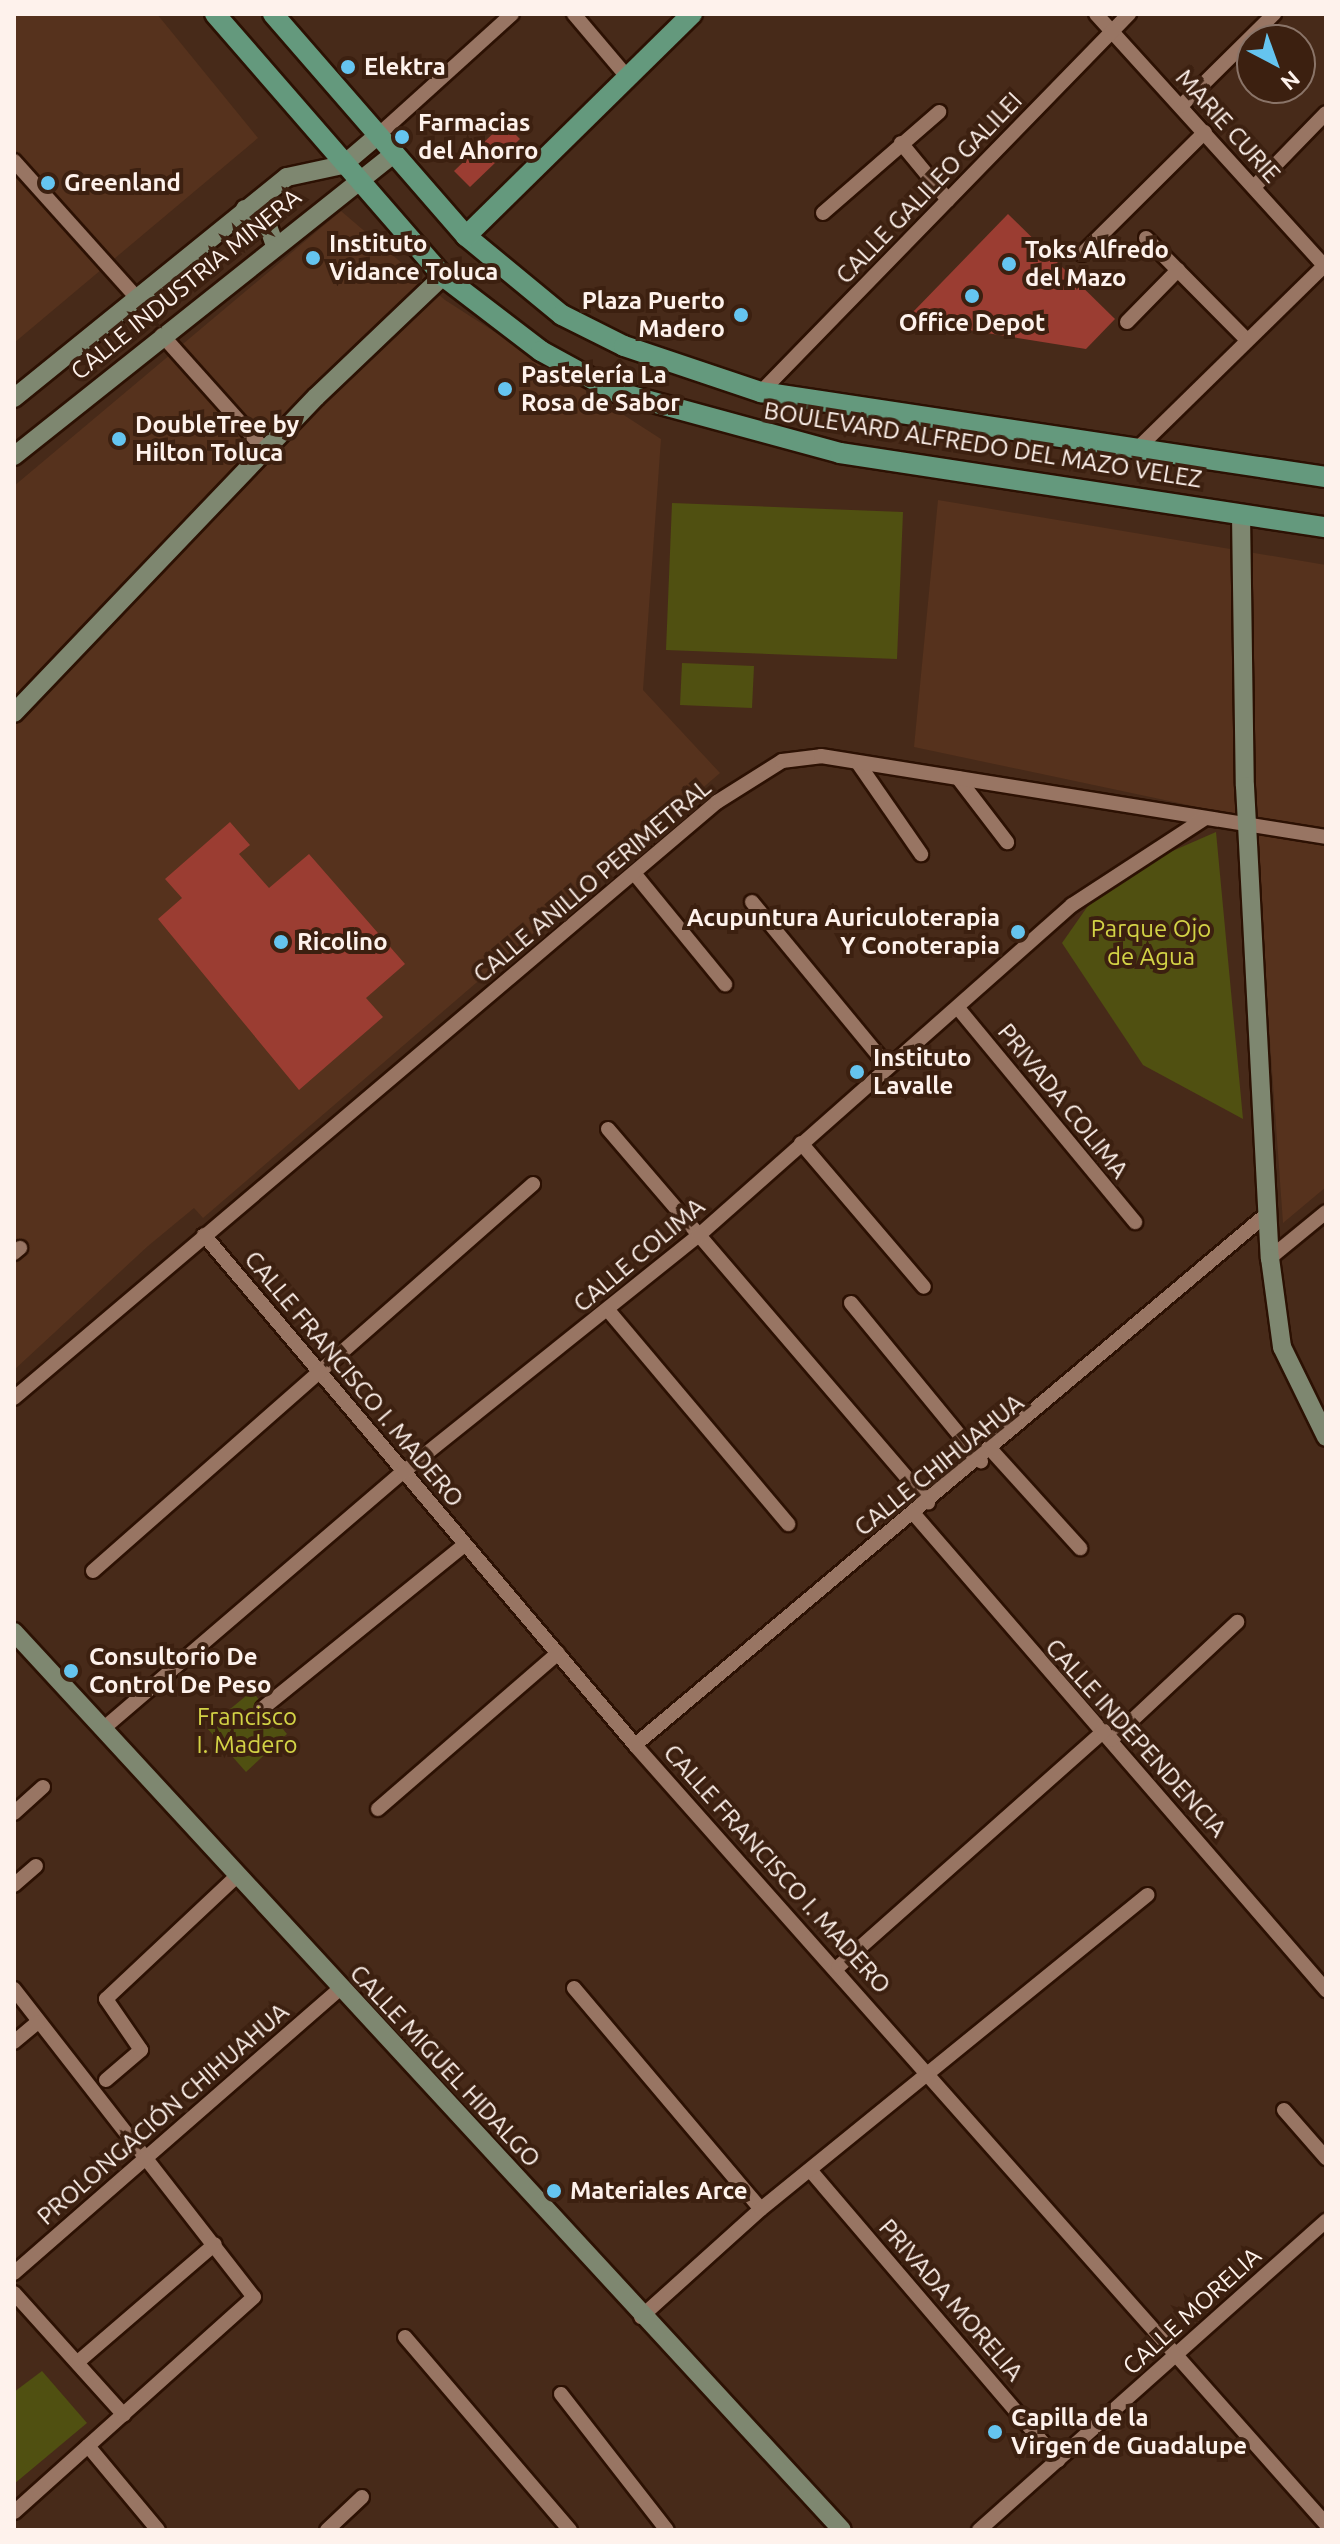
<!DOCTYPE html>
<meta charset="utf-8">
<style>
body{margin:0}
#map{position:relative;width:1340px;height:2544px;overflow:hidden;background:#472a19;font-family:Ubuntu,sans-serif}
div>[style]{position:absolute}
[style*='--x']{left:calc(var(--x)*1px);top:calc(var(--y)*1px);width:calc(var(--w)*1px);rotate:calc(var(--a)*1deg)}
.built>*{inset:0;background:#56321d}
.green>*{inset:0;background:#505011}
.building>*{inset:0;background:#9b3d32}
.roads{filter:drop-shadow(2px 0 #2c1103) drop-shadow(-2px 0 #2c1103) drop-shadow(0 2px #2c1103) drop-shadow(0 -2px #2c1103)}
.minor>*{height:14px;margin:-7px;padding:0 7px;transform-origin:7px;border-radius:7px;background:#987563}
.secondary>*{height:18px;margin:-9px;padding:0 9px;transform-origin:9px;border-radius:9px;background:#7e8770}
.primary>*{height:20px;margin:-10px;padding:0 10px;transform-origin:10px;border-radius:10px;background:#64997d}
.dots>*{width:22px;height:22px;translate:-50% -50%;box-sizing:border-box;border:4px solid #3c2010;border-radius:50%}
span{translate:-50% -50%;white-space:nowrap;text-align:center;line-height:1.15;-webkit-text-stroke:8px #3c2010;paint-order:stroke}
.poi-label{font-size:24px;color:#fef2ec;font-weight:700}
.left{translate:0 -50%;text-align:left}
.right{translate:-100% -50%;text-align:right}
.street-label{font-size:24px;color:#fef2ec}
.park-label{font-size:24px;color:#d3d346}
.frame{position:absolute;inset:0;border:16px solid #fef2ec;pointer-events:none}
.north{position:absolute;left:1236px;top:24px;width:80px;height:80px;box-sizing:border-box;background:#3c2010;border:2px solid #8a7468;border-radius:50%;rotate:139deg;font-size:22px;font-weight:700;line-height:32px;text-align:center;color:#fef2ec}
.north::after{content:'';display:block;margin:auto;width:28px;height:36px;background:#65c4ef;clip-path:polygon(50% 0,100% 100%,50% 72%,0 100%)}
</style>
<div id="map">
<div class="built">
<div style="clip-path:polygon(14px 14px,157px 14px,258px 138px,14px 343px)"></div>
<div style="clip-path:polygon(341px 211px,445px 300px,661px 439px,643px 690px,720px 773px,203px 1218px,194px 1208px,148px 1246px,14px 1370px,14px 486px)"></div>
<div style="clip-path:polygon(938px 500px,1326px 565px,1326px 1187px,1283px 1223px,1254px 819px,914px 747px)"></div>
</div>
<div class="green">
<div style="clip-path:polygon(672px 503px,903px 512px,897px 659px,666px 650px)"></div>
<div style="clip-path:polygon(682px 663px,754px 666px,752px 708px,680px 705px)"></div>
<div style="clip-path:polygon(1216px 832px,1243px 1119px,1143px 1065px,1062px 943px,1106px 880px)"></div>
<div style="clip-path:polygon(252px 1691px,287px 1734px,246px 1772px,207px 1728px)"></div>
<div style="clip-path:polygon(42px 2371px,87px 2423px,14px 2484px,14px 2392px)"></div>
</div>
<div class="building">
<div style="clip-path:polygon(504px 123px,520px 139px,470px 187px,454px 171px)"></div>
<div style="clip-path:polygon(1008px 214px,1115px 319px,1086px 349px,925px 323px,912px 313px)"></div>
<div style="clip-path:polygon(230px 822px,250px 845px,239px 854px,269px 888px,309px 854px,405px 964px,366px 998px,383px 1017px,299px 1090px,158px 919px,182px 898px,165px 879px)"></div>
</div>
<div class="roads">
<div class="minor">
<div style="--x:574;--y:14;--w:85;--a:49.8"></div>
<div style="--x:1096;--y:14;--w:343;--a:47.8"></div>
<div style="--x:1181;--y:106;--w:131;--a:-44.7"></div>
<div style="--x:376;--y:137;--w:183;--a:-42.1"></div>
<div style="--x:901;--y:143;--w:74;--a:50.5"></div>
<div style="--x:14;--y:161;--w:184;--a:48.1"></div>
<div style="--x:1254;--y:187;--w:103;--a:-45.8"></div>
<div style="--x:823;--y:213;--w:154;--a:-41"></div>
<div style="--x:1146;--y:238;--w:142;--a:45.3"></div>
<div style="--x:1082;--y:254;--w:173;--a:-44.8"></div>
<div style="--x:1127;--y:322;--w:73;--a:-45.6"></div>
<div style="--x:162;--y:335;--w:154;--a:48.2"></div>
<div style="--x:761;--y:392;--w:528;--a:-45.77"></div>
<div style="--x:1136;--y:450;--w:266;--a:-44.4"></div>
<div style="--x:858;--y:763;--w:111;--a:55.3"></div>
<div style="--x:958;--y:778;--w:81;--a:52.6"></div>
<div style="--x:634;--y:873;--w:144;--a:50.7"></div>
<div style="--x:752;--y:902;--w:214;--a:50.5"></div>
<div style="--x:958;--y:1008;--w:278;--a:50.4"></div>
<div style="--x:608;--y:1129;--w:492;--a:49.4"></div>
<div style="--x:801;--y:1143;--w:189;--a:49.5"></div>
<div style="--x:204;--y:1235;--w:668;--a:49.8"></div>
<div style="--x:635;--y:1745;--w:1041;--a:48.43"></div>
<div style="--x:14;--y:1253;--w:8;--a:-40"></div>
<div style="--x:1270;--y:1258;--w:72;--a:-39.4"></div>
<div style="--x:851;--y:1303;--w:205;--a:50.6"></div>
<div style="--x:608;--y:1310;--w:280;--a:49.9"></div>
<div style="--x:14;--y:1398;--w:922;--a:-40.29"></div>
<div style="--x:717;--y:802;--w:77;--a:-32.2"></div>
<div style="--x:782;--y:761;--w:39;--a:-7"></div>
<div style="--x:821;--y:756;--w:511;--a:9.11"></div>
<div style="--x:993;--y:1452;--w:130;--a:47.8"></div>
<div style="--x:914;--y:1514;--w:630;--a:49.12"></div>
<div style="--x:93;--y:1571;--w:586;--a:-41.33"></div>
<div style="--x:263;--y:1708;--w:259;--a:-39"></div>
<div style="--x:104;--y:1728;--w:392;--a:-40.6"></div>
<div style="--x:402;--y:1473;--w:381;--a:-38.7"></div>
<div style="--x:699;--y:1235;--w:498;--a:-41.5"></div>
<div style="--x:1072;--y:905;--w:158;--a:-33.1"></div>
<div style="--x:1111;--y:1740;--w:173;--a:-43.1"></div>
<div style="--x:635;--y:1745;--w:825;--a:-40.04"></div>
<div style="--x:378;--y:1809;--w:238;--a:-40.9"></div>
<div style="--x:14;--y:1813;--w:39;--a:-42"></div>
<div style="--x:14;--y:1885;--w:29;--a:-41"></div>
<div style="--x:838;--y:1967;--w:356;--a:-41.6"></div>
<div style="--x:574;--y:1988;--w:289;--a:49.8"></div>
<div style="--x:14;--y:1989;--w:390;--a:52.1"></div>
<div style="--x:254;--y:2297;--w:322;--a:138.1"></div>
<div style="--x:14;--y:2042;--w:31;--a:-40"></div>
<div style="--x:106;--y:2080;--w:46;--a:-40.6"></div>
<div style="--x:141;--y:2050;--w:62;--a:-124.5"></div>
<div style="--x:106;--y:1999;--w:178;--a:-43.2"></div>
<div style="--x:1284;--y:2110;--w:64;--a:48.8"></div>
<div style="--x:810;--y:2170;--w:382;--a:49.5"></div>
<div style="--x:14;--y:2273;--w:434;--a:-41.1"></div>
<div style="--x:14;--y:2293;--w:164;--a:48"></div>
<div style="--x:641;--y:2317;--w:161;--a:-42"></div>
<div style="--x:761;--y:2209;--w:498;--a:-39.1"></div>
<div style="--x:405;--y:2337;--w:254;--a:49.5"></div>
<div style="--x:79;--y:2361;--w:179;--a:-40.7"></div>
<div style="--x:561;--y:2394;--w:172;--a:52.1"></div>
<div style="--x:88;--y:2446;--w:109;--a:50.2"></div>
<div style="--x:327;--y:2530;--w:48;--a:-43.3"></div>
<div style="--x:979;--y:2530;--w:465;--a:-41.7"></div>
</div>
<div class="secondary">
<div style="--x:245;--y:209;--w:22;--a:24"></div>
<div style="--x:265;--y:218;--w:27;--a:70"></div>
<div style="--x:14;--y:398;--w:351;--a:-39"></div>
<div style="--x:287;--y:177;--w:57;--a:-12.1"></div>
<div style="--x:343;--y:165;--w:43;--a:-40.3"></div>
<div style="--x:14;--y:456;--w:483;--a:-38.5"></div>
<div style="--x:1241;--y:514;--w:272;--a:89.2"></div>
<div style="--x:1245;--y:786;--w:473;--a:87"></div>
<div style="--x:1270;--y:1258;--w:90;--a:82.3"></div>
<div style="--x:1282;--y:1347;--w:100;--a:63.9"></div>
<div style="--x:14;--y:713;--w:437;--a:-46.3"></div>
<div style="--x:316;--y:397;--w:175;--a:-43.6"></div>
<div style="--x:14;--y:1632;--w:1221;--a:47.32"></div>
</div>
<div class="primary">
<div style="--x:215;--y:14;--w:347;--a:49"></div>
<div style="--x:443;--y:276;--w:123;--a:37.4"></div>
<div style="--x:541;--y:351;--w:85;--a:28.7"></div>
<div style="--x:616;--y:392;--w:232;--a:15.2"></div>
<div style="--x:840;--y:453;--w:492;--a:8.7"></div>
<div style="--x:273;--y:14;--w:294;--a:49"></div>
<div style="--x:466;--y:236;--w:124;--a:39.5"></div>
<div style="--x:562;--y:315;--w:69;--a:26.6"></div>
<div style="--x:624;--y:346;--w:145;--a:18.6"></div>
<div style="--x:761;--y:392;--w:571;--a:8.56"></div>
<div style="--x:466;--y:236;--w:317;--a:-44.5"></div>
</div>
</div>
<div class="dots">
<div style="left:348px;top:67px;background:#65c4ef"></div>
<div style="left:402px;top:137px;background:#65c4ef"></div>
<div style="left:48px;top:183px;background:#65c4ef"></div>
<div style="left:313px;top:258px;background:#65c4ef"></div>
<div style="left:1009px;top:264px;background:#65c4ef"></div>
<div style="left:972px;top:296px;background:#65c4ef"></div>
<div style="left:741px;top:315px;background:#65c4ef"></div>
<div style="left:505px;top:389px;background:#65c4ef"></div>
<div style="left:119px;top:439px;background:#65c4ef"></div>
<div style="left:1018px;top:932px;background:#65c4ef"></div>
<div style="left:281px;top:942px;background:#65c4ef"></div>
<div style="left:857px;top:1072px;background:#65c4ef"></div>
<div style="left:71px;top:1671px;background:#65c4ef"></div>
<div style="left:554px;top:2191px;background:#65c4ef"></div>
<div style="left:995px;top:2432px;background:#65c4ef"></div>
</div>
<div class="poi-label">
<span class="left" style="left:364px;top:67px">Elektra</span>
<span class="left" style="left:418px;top:137px">Farmacias<br>del Ahorro</span>
<span class="left" style="left:64px;top:183px">Greenland</span>
<span class="left" style="left:329px;top:258px">Instituto<br>Vidance Toluca</span>
<span class="left" style="left:1025px;top:264px">Toks Alfredo<br>del Mazo</span>
<span class="right" style="left:725px;top:315px">Plaza Puerto<br>Madero</span>
<span style="left:972px;top:323px">Office Depot</span>
<span class="left" style="left:521px;top:389px">Pastelería La<br>Rosa de Sabor</span>
<span class="left" style="left:135px;top:439px">DoubleTree by<br>Hilton Toluca</span>
<span class="right" style="left:1000px;top:932px">Acupuntura Auriculoterapia<br>Y Conoterapia</span>
<span class="left" style="left:297px;top:942px">Ricolino</span>
<span class="left" style="left:873px;top:1072px">Instituto<br>Lavalle</span>
<span class="left" style="left:89px;top:1671px">Consultorio De<br>Control De Peso</span>
<span class="left" style="left:570px;top:2191px">Materiales Arce</span>
<span class="left" style="left:1011px;top:2432px">Capilla de la<br>Virgen de Guadalupe</span>
</div>
<div class="street-label">
<span style="left:1228px;top:126px;rotate:48deg">MARIE CURIE</span>
<span style="left:929px;top:188px;rotate:-46deg">CALLE GALILEO GALILEI</span>
<span style="left:186px;top:284px;rotate:-39deg">CALLE INDUSTRIA MINERA</span>
<span style="left:983px;top:445px;rotate:9deg">BOULEVARD ALFREDO DEL MAZO VELEZ</span>
<span style="left:592px;top:881px;rotate:-40deg">CALLE ANILLO PERIMETRAL</span>
<span style="left:1063px;top:1101px;rotate:51deg">PRIVADA COLIMA</span>
<span style="left:639px;top:1255px;rotate:-40deg">CALLE COLIMA</span>
<span style="left:354px;top:1379px;rotate:50deg">CALLE FRANCISCO I. MADERO</span>
<span style="left:939px;top:1465px;rotate:-39deg">CALLE CHIHUAHUA</span>
<span style="left:1136px;top:1738px;rotate:48deg">CALLE INDEPENDENCIA</span>
<span style="left:777px;top:1869px;rotate:48deg">CALLE FRANCISCO I. MADERO</span>
<span style="left:445px;top:2066px;rotate:47deg">CALLE MIGUEL HIDALGO</span>
<span style="left:163px;top:2114px;rotate:-41deg">PROLONGACIÓN CHIHUAHUA</span>
<span style="left:951px;top:2300px;rotate:49deg">PRIVADA MORELIA</span>
<span style="left:1192px;top:2311px;rotate:-42deg">CALLE MORELIA</span>
</div>
<div class="park-label">
<span style="left:1151px;top:943px">Parque Ojo<br>de Agua</span>
<span style="left:247px;top:1731px">Francisco<br>I. Madero</span>
</div>
<div class="frame"></div>
<div class="north">N</div>
</div>
